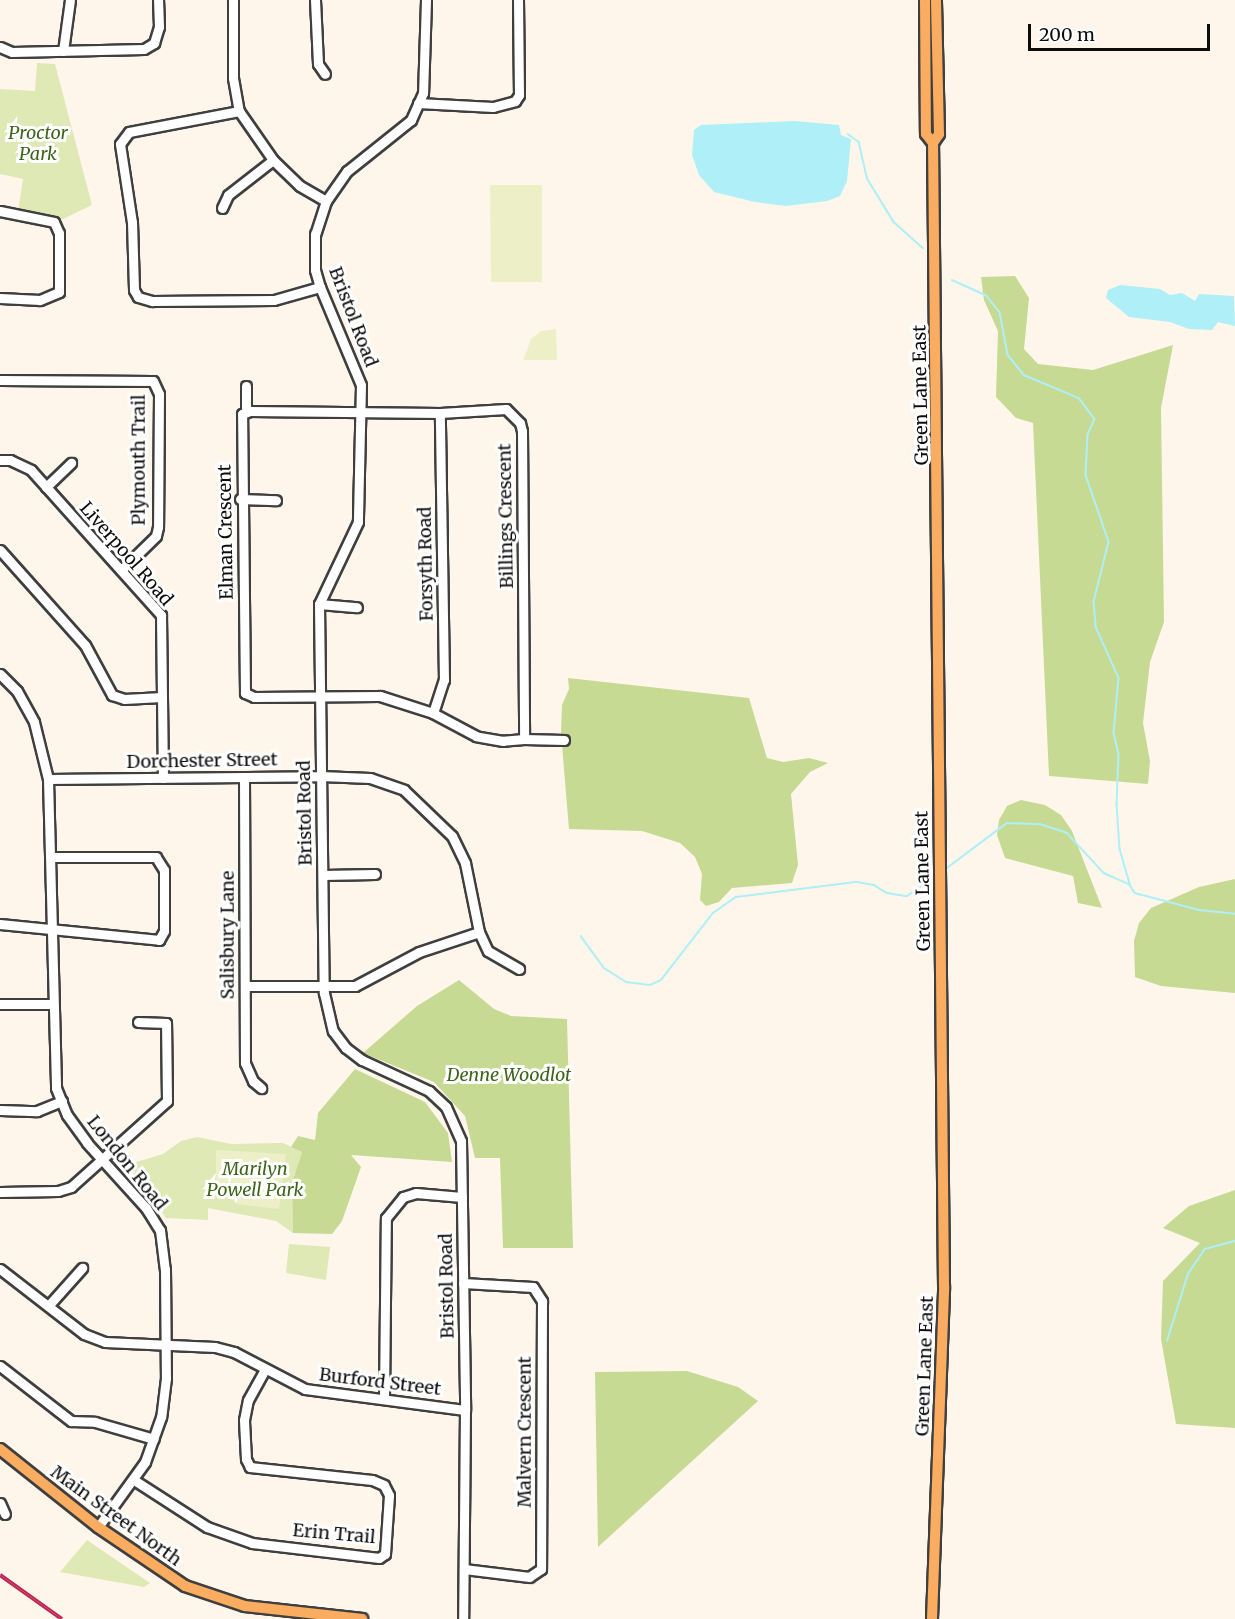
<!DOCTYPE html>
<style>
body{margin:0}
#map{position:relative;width:1235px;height:1619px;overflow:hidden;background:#fff6eb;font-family:Merriweather,serif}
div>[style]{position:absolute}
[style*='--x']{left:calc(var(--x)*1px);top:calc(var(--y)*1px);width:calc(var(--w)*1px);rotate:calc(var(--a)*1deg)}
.green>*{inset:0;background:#dee9b5}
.forest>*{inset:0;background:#c6da94}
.pitch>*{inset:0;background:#edf0c7}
.water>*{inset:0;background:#afeff7}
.stream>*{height:1.5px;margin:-0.75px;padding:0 0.75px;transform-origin:0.75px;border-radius:0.75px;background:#afeff7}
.roads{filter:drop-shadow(2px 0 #3f3f3f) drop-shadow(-2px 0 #3f3f3f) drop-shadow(0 2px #3f3f3f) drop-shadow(0 -2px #3f3f3f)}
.minor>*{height:9px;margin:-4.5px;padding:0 4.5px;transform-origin:4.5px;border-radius:4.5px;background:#fff}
.major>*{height:10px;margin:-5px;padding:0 5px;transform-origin:5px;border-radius:5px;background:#faac60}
.rail>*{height:4px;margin-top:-2px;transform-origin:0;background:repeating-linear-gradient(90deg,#fff 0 4.5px,#bd2353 0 9px);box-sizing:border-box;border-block:2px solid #bd2353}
span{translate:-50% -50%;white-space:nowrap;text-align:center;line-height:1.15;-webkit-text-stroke:6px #fff;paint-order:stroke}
.park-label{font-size:18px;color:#3e641c;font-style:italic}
.street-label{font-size:18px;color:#0c0c0c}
.scale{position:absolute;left:1028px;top:24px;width:182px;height:27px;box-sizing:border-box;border:3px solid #0c0c0c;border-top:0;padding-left:8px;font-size:18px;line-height:21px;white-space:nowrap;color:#0c0c0c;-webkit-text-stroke:4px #fff;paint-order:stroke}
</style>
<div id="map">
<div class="green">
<div style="clip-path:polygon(37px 63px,55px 64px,92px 205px,63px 219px,18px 212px,23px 179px,0 174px,0 89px,35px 91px)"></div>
<div style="clip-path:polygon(197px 1137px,231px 1144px,283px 1143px,302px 1152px,292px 1183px,293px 1233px,276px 1221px,208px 1208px,208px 1220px,166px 1218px,127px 1165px,163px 1154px,181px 1141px)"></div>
<div style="clip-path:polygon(289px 1244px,330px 1247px,326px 1280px,286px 1273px)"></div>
<div style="clip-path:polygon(87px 1540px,150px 1583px,144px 1587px,60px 1572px)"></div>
</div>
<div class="forest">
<div style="clip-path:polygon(1015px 276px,1029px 298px,1024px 349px,1038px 364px,1093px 370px,1173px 345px,1161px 408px,1164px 622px,1150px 662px,1143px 723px,1150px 761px,1148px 784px,1049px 776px,1033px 423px,1016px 418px,996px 397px,998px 331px,984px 300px,981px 277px)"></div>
<div style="clip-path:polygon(568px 678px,749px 698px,767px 758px,783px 762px,809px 758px,828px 763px,810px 772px,791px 794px,798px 865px,792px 883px,732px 888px,719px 902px,706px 906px,700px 900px,702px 874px,695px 857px,680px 843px,642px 831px,569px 829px,561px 733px,562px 705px,569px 689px)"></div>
<div style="clip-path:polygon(1021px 800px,1045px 805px,1061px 815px,1072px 831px,1102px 908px,1078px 903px,1073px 876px,1005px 858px,997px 835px,999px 820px,1007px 806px)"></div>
<div style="clip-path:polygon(1235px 879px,1235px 993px,1161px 986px,1135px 977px,1134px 941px,1139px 923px,1151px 908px,1199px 887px)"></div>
<div style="clip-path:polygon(459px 980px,494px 1009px,511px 1016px,567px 1019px,573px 1248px,503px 1248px,500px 1158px,475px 1158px,465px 1116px,434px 1082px,363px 1053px,417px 1006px)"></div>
<div style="clip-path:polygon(355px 1069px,425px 1102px,448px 1133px,452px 1162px,351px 1155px,361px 1167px,342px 1221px,332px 1234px,293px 1233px,292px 1183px,302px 1152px,291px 1147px,298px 1136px,315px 1140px,318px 1113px)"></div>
<div style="clip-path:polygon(1235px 1190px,1235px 1428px,1176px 1424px,1161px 1339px,1163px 1281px,1200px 1243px,1163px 1228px,1189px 1206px)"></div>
<div style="clip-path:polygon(687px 1371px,738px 1387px,758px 1401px,598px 1547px,595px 1372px)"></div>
</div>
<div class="pitch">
<div style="clip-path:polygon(490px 185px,542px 185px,542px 282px,491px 282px)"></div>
<div style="clip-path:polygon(556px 329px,557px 360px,523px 360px,531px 339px,541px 331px)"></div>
<div style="clip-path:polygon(216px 1150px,286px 1154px,279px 1209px,237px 1204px,222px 1192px,216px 1184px)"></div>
</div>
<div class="water">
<div style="clip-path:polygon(795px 121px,839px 125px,841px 135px,851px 139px,847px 181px,840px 196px,827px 201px,786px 206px,755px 202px,714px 192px,699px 175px,692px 155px,694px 130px,701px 125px)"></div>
<div style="clip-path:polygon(1120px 285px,1160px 289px,1170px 295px,1182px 293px,1195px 301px,1199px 294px,1234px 296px,1235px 326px,1218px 322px,1212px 330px,1189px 329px,1170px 322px,1129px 317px,1106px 298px,1108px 290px)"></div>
</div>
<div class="stream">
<div style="--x:848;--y:134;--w:14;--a:36"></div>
<div style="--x:859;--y:142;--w:37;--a:77"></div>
<div style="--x:867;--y:178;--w:52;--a:58.5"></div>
<div style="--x:894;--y:222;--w:39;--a:42"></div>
<div style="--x:952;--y:280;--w:37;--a:24"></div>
<div style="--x:986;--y:295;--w:22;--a:51"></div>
<div style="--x:1000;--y:312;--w:44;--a:79.5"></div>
<div style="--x:1008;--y:355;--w:26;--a:51"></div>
<div style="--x:1024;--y:375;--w:60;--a:22.7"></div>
<div style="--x:1079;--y:398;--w:26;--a:53"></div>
<div style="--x:1095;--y:419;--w:17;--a:114"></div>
<div style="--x:1088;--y:435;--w:40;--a:92.9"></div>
<div style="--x:1086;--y:475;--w:71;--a:71.1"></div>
<div style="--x:1109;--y:542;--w:62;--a:104"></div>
<div style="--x:1094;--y:602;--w:25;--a:85"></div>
<div style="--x:1096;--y:627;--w:56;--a:65.7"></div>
<div style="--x:1119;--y:678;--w:55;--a:95.2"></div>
<div style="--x:1114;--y:733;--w:22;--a:77"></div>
<div style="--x:1119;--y:754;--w:50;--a:92.3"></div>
<div style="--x:1117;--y:804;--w:45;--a:86.2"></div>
<div style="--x:1120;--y:849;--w:37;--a:74"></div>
<div style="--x:1130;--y:885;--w:9;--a:58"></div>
<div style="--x:1135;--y:893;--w:66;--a:14.9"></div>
<div style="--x:1199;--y:910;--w:36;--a:6"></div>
<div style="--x:947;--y:868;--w:75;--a:-36.9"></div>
<div style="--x:1007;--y:823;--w:33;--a:2"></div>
<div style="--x:1040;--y:824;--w:28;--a:18"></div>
<div style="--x:1067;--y:833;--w:54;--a:47.2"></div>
<div style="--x:1104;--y:873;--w:27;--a:24"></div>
<div style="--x:581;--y:936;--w:39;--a:54"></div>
<div style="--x:604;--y:968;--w:26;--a:32"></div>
<div style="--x:626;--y:982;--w:24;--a:7"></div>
<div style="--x:650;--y:985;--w:12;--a:-24"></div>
<div style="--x:661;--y:980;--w:85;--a:-52.2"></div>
<div style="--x:713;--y:913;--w:28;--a:-35"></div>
<div style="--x:736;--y:897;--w:122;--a:-7.1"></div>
<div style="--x:857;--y:882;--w:17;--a:10"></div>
<div style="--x:874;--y:885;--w:15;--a:32"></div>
<div style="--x:887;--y:893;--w:20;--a:9"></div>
<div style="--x:907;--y:896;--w:28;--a:-35"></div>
<div style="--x:1167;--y:1341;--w:70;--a:-72.6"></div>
<div style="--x:1188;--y:1274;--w:30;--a:-56"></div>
<div style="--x:1205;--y:1249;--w:31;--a:-15"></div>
</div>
<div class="roads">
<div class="minor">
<div style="--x:233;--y:0;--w:78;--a:90"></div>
<div style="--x:233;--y:78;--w:34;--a:80"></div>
<div style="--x:239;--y:111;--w:60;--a:55.2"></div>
<div style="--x:273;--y:160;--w:37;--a:44"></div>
<div style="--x:300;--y:186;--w:30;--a:30"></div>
<div style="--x:315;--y:0;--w:64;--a:87.3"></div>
<div style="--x:318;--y:64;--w:12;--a:55"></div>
<div style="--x:426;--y:0;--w:93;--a:91.8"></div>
<div style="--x:423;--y:93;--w:30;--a:114"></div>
<div style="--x:411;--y:120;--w:82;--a:141.4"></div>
<div style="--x:347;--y:171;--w:37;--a:125"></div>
<div style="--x:326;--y:201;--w:35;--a:108"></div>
<div style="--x:315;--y:234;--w:36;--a:90"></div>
<div style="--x:315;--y:270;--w:18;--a:74"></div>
<div style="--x:320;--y:287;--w:106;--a:67.3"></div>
<div style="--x:361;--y:385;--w:137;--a:91.3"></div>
<div style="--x:358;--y:522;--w:91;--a:115.4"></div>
<div style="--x:319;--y:604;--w:389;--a:89.3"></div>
<div style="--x:324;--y:993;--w:39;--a:77"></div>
<div style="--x:333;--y:1031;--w:21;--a:53"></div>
<div style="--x:346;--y:1048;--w:20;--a:37"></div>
<div style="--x:362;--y:1060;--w:74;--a:24.8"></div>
<div style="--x:429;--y:1091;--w:23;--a:43"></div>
<div style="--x:446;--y:1107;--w:37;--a:66"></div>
<div style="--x:461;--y:1141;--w:269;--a:89.1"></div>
<div style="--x:465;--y:1410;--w:209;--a:90.5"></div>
<div style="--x:0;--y:47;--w:13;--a:23"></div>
<div style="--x:12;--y:52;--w:132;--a:-1.3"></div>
<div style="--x:144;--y:49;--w:12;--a:-31"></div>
<div style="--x:154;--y:43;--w:17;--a:-73"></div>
<div style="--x:159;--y:27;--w:27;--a:-92"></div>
<div style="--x:63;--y:51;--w:51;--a:-82.2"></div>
<div style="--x:418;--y:103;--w:75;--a:3.1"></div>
<div style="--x:493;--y:107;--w:23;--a:-15"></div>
<div style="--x:515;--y:101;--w:7;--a:-56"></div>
<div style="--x:519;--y:95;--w:95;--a:-90.6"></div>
<div style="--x:239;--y:111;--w:112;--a:169.2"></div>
<div style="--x:129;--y:132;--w:15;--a:127"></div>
<div style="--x:120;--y:144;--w:79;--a:81.3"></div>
<div style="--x:132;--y:222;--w:68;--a:88.3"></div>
<div style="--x:134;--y:290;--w:8;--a:60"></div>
<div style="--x:138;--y:297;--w:15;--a:16"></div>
<div style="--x:152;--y:301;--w:122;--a:-0.5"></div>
<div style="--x:274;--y:300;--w:48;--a:-15.8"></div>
<div style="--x:222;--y:208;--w:14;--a:-65"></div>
<div style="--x:228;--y:195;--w:57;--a:-37.9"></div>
<div style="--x:0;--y:211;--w:55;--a:11.5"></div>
<div style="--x:54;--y:222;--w:12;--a:66"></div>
<div style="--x:59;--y:233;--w:59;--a:90"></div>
<div style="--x:59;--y:292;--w:21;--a:157"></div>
<div style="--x:40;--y:300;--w:40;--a:-177.1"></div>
<div style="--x:0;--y:380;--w:153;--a:0.4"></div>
<div style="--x:153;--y:381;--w:14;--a:65"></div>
<div style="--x:159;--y:394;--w:133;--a:90.4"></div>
<div style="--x:158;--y:527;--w:9;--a:103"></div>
<div style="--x:156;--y:536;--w:49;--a:135.8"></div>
<div style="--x:506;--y:409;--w:20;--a:45"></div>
<div style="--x:520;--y:423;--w:8;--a:76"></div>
<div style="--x:522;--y:431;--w:308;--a:89.6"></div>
<div style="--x:524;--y:739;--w:21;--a:175"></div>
<div style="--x:503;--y:741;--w:27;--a:-170"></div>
<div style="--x:476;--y:736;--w:49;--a:-151.9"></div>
<div style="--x:433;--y:713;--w:56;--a:-162.2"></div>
<div style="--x:380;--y:696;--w:126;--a:179.5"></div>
<div style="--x:254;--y:697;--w:10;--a:-156"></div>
<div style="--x:245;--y:693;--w:279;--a:-90.6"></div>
<div style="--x:242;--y:414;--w:9;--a:-21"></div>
<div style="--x:250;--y:411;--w:190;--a:0.6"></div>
<div style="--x:440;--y:413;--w:66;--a:-3.5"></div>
<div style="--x:246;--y:411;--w:25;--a:-90"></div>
<div style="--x:0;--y:460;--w:10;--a:0"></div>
<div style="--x:10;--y:460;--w:23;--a:25"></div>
<div style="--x:31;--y:470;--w:195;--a:48.1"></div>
<div style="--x:161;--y:615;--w:163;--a:89.3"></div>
<div style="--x:46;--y:487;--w:35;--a:-44"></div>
<div style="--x:240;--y:499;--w:36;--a:2"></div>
<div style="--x:0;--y:550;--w:127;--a:48.2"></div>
<div style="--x:85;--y:645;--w:57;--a:61.6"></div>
<div style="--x:112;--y:695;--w:13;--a:18"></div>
<div style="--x:124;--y:699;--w:38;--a:-3"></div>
<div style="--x:319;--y:604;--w:38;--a:5"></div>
<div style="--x:0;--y:674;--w:24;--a:45"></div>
<div style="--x:17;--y:691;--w:35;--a:61"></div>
<div style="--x:34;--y:722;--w:59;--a:76.2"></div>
<div style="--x:48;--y:779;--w:309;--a:88.5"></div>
<div style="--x:56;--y:1088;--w:29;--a:68"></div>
<div style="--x:67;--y:1115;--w:34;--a:54"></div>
<div style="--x:87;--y:1143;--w:88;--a:47.8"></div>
<div style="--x:146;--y:1208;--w:26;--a:58"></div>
<div style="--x:160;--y:1230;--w:39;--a:83"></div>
<div style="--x:165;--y:1269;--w:109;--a:89.5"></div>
<div style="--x:166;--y:1378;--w:39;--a:97"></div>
<div style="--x:161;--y:1417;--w:48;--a:109.6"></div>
<div style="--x:145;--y:1462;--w:80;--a:125.9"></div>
<div style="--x:433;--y:713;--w:35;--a:-72"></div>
<div style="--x:444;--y:680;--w:267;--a:-90.9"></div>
<div style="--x:524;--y:739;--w:40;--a:1.4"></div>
<div style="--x:244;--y:777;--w:286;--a:89.8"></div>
<div style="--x:245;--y:1063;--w:20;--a:66"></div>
<div style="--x:253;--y:1081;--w:11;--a:41"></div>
<div style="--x:48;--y:779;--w:272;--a:-0.6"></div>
<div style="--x:320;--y:776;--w:50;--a:2.3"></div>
<div style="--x:370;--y:778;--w:36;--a:19"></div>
<div style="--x:404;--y:790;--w:66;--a:43.8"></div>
<div style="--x:452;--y:836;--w:30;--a:64"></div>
<div style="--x:465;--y:863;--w:70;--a:78.5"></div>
<div style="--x:479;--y:932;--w:21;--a:65"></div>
<div style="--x:488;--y:951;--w:36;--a:30"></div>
<div style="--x:323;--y:875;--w:52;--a:-1.1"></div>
<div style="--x:0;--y:924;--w:160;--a:5.7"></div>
<div style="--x:159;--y:940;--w:10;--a:-61"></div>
<div style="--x:164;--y:931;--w:61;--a:-90"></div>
<div style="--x:164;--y:870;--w:15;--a:-122"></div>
<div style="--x:156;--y:857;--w:104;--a:180"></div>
<div style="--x:245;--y:986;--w:110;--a:0"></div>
<div style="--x:355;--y:986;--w:72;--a:-28"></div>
<div style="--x:419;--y:952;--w:63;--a:-18.4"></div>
<div style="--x:0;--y:1004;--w:53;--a:0"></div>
<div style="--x:0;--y:1110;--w:37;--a:2"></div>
<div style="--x:37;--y:1111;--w:27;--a:-22"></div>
<div style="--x:0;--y:1192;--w:58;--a:-1"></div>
<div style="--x:58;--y:1191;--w:14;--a:-17"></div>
<div style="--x:71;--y:1187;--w:129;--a:-41.9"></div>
<div style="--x:167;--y:1101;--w:78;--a:-90.7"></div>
<div style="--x:166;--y:1023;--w:28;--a:-178"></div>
<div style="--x:0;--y:1269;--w:106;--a:37.7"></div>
<div style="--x:84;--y:1334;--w:22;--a:21"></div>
<div style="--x:105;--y:1342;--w:110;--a:2.6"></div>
<div style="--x:215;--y:1347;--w:20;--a:15"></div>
<div style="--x:234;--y:1352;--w:80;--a:27.5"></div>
<div style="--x:305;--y:1389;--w:161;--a:7.5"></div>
<div style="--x:463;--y:1283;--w:70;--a:3.3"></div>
<div style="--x:533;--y:1287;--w:17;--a:57"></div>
<div style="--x:542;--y:1301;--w:268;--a:90.2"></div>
<div style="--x:541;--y:1569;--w:14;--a:146"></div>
<div style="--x:529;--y:1577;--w:65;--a:-173"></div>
<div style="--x:49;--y:1305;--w:50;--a:-48.3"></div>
<div style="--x:0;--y:1366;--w:90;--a:37.8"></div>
<div style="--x:71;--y:1421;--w:24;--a:2"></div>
<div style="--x:95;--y:1422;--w:61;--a:16.1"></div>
<div style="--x:384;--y:1398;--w:180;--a:-89.4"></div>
<div style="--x:386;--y:1218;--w:27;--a:-51"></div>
<div style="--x:403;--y:1197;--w:14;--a:-17"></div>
<div style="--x:416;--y:1193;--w:46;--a:5"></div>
<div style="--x:134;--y:1480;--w:87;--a:32.8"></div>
<div style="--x:207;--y:1527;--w:48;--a:19.6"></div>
<div style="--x:252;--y:1543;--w:128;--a:6.7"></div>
<div style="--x:379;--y:1558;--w:7;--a:-34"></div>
<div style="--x:385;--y:1554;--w:59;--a:-86.1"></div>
<div style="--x:389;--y:1495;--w:11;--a:-117"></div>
<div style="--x:384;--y:1485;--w:13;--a:-157"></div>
<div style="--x:372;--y:1480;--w:123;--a:-173.9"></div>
<div style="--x:250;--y:1467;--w:9;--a:-117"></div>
<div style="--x:246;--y:1459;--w:39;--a:-93"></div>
<div style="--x:244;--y:1420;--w:20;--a:-79"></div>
<div style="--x:248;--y:1400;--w:33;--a:-61"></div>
<div style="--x:0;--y:1503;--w:12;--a:66"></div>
</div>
<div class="major">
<div style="--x:925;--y:0;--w:134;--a:89.6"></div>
<div style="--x:926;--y:134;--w:11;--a:52"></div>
<div style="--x:0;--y:1449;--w:125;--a:38.5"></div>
<div style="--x:98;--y:1527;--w:105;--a:34.1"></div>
<div style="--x:185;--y:1586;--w:63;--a:18.4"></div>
<div style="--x:245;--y:1606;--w:118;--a:6.3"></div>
<div style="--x:932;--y:1619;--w:333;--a:-87.9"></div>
<div style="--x:944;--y:1286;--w:1143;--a:-90.55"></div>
<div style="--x:933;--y:143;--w:11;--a:-56"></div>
<div style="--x:939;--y:134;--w:134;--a:-91.3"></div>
</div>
</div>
<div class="rail">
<div style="--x:0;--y:1575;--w:76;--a:35.4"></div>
</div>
<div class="park-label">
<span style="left:38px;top:144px">Proctor<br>Park</span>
<span style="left:509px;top:1075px">Denne Woodlot</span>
<span style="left:255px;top:1180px">Marilyn<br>Powell Park</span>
</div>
<div class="street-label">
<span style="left:353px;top:317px;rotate:69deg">Bristol Road</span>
<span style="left:921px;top:395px;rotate:-91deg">Green Lane East</span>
<span style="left:139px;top:460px;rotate:-90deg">Plymouth Trail</span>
<span style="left:506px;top:516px;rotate:-91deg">Billings Crescent</span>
<span style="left:226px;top:532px;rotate:-91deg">Elman Crescent</span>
<span style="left:126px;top:554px;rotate:49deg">Liverpool Road</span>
<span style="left:426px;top:564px;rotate:-91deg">Forsyth Road</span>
<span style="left:202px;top:761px;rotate:-1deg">Dorchester Street</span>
<span style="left:305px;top:813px;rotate:-91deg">Bristol Road</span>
<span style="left:923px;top:881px;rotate:-91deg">Green Lane East</span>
<span style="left:228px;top:935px;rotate:-90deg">Salisbury Lane</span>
<span style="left:127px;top:1163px;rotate:51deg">London Road</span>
<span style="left:447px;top:1286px;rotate:-91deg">Bristol Road</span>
<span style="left:925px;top:1366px;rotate:-88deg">Green Lane East</span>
<span style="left:380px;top:1382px;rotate:7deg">Burford Street</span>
<span style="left:525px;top:1432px;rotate:-90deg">Malvern Crescent</span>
<span style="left:116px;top:1516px;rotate:36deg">Main Street North</span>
<span style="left:334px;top:1534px;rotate:5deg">Erin Trail</span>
</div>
<div class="scale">200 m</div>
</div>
